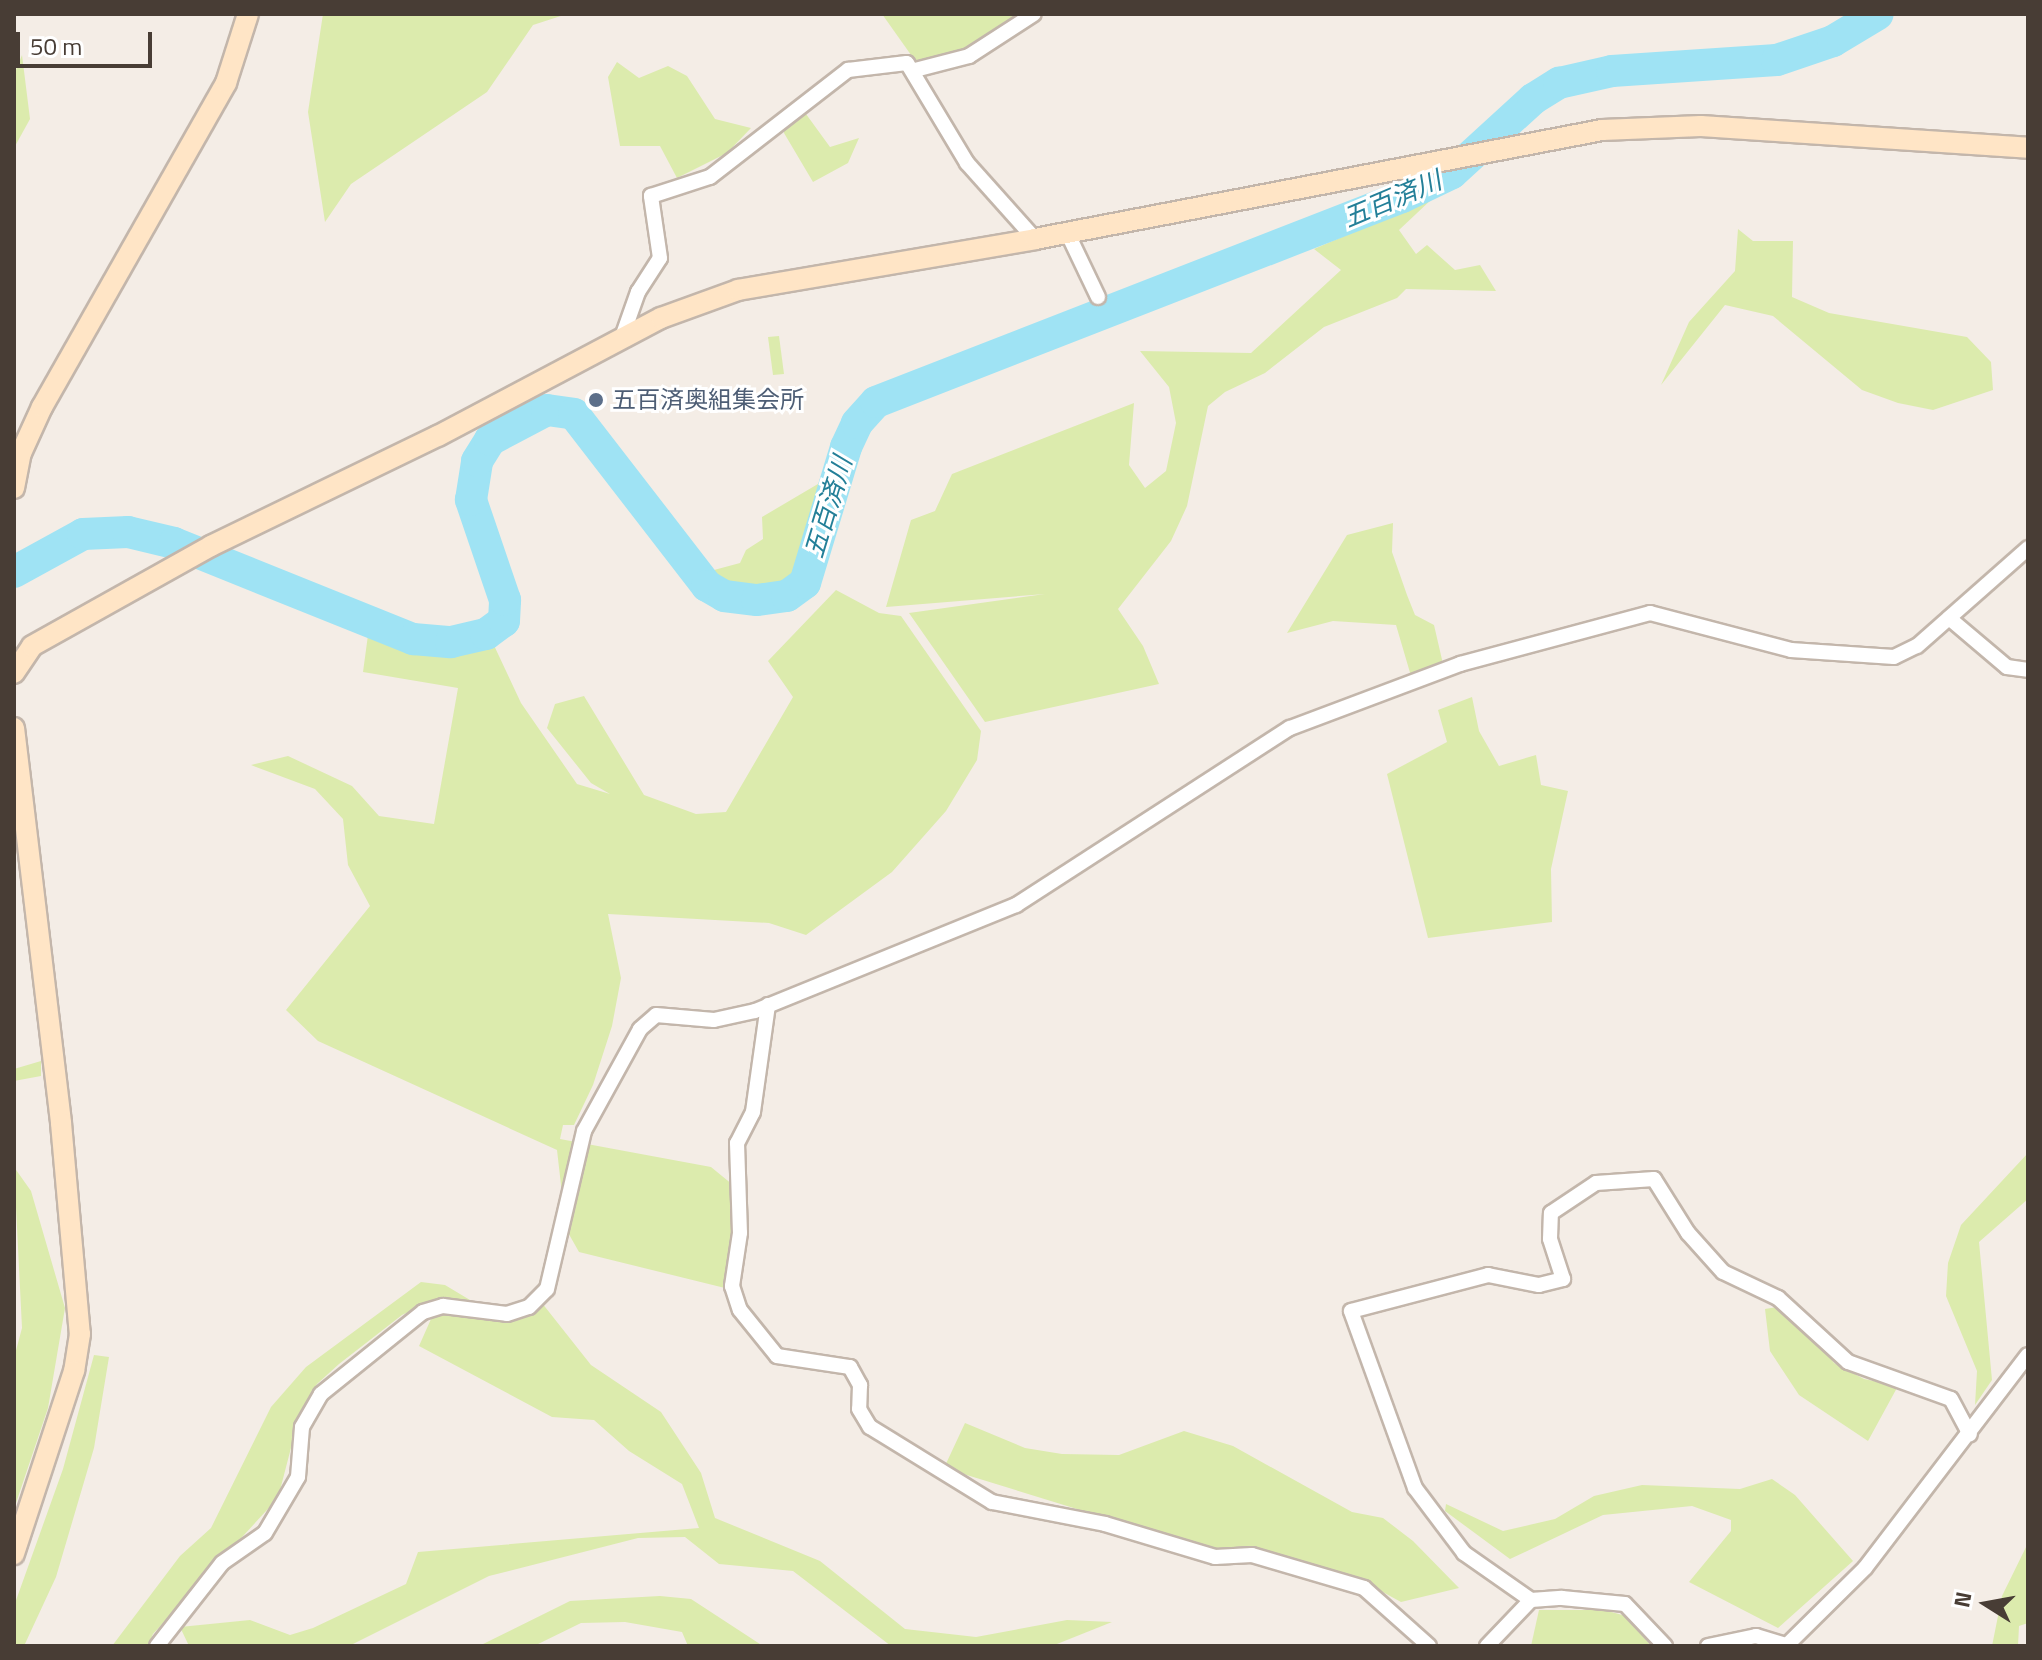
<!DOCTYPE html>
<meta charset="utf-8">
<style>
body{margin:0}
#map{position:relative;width:2042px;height:1660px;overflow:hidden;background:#f4ede6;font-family:"Titillium Web","Noto Sans JP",sans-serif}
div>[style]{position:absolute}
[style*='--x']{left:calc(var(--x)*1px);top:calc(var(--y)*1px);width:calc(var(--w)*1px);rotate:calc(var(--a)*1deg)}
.green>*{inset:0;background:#dcebad}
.river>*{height:32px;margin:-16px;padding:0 16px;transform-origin:16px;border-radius:16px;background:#9fe3f4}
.roads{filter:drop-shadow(2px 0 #c3b6ab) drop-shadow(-2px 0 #c3b6ab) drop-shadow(0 2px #c3b6ab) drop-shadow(0 -2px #c3b6ab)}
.street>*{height:14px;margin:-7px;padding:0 7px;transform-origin:7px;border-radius:7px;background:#fff}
.secondary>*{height:20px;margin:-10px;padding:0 10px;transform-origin:10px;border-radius:10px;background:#ffe5c6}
.dots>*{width:22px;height:22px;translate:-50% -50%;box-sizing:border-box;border:4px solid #fff;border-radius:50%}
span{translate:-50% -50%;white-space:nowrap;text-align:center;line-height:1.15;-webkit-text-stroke:6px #fff;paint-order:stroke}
.service-label{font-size:24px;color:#4e5e75}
.left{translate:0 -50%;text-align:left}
.water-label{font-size:26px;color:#237f98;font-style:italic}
.frame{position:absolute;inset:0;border:16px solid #483d35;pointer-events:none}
.north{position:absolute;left:1946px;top:1564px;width:80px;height:80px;-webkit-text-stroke:6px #fff;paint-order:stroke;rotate:281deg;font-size:22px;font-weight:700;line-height:32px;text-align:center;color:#483d35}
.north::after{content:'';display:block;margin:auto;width:28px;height:36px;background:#483d35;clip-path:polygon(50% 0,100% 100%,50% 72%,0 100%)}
.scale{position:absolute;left:16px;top:32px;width:136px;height:36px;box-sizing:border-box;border:4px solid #483d35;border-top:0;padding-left:10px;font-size:24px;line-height:28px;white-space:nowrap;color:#483d35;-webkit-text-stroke:6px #fff;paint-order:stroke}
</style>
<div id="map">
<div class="green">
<div style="clip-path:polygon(323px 14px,567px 14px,533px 25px,487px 92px,351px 184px,325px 222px,308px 112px)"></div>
<div style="clip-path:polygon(882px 14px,1022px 14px,969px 56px,916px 62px)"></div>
<div style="clip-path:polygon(1853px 14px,1895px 14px,1801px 62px,1571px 85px,1505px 132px,1479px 140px,1539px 87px,1597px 62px,1780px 49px,1832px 29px)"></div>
<div style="clip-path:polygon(22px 55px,30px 119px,14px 148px,14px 75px)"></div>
<div style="clip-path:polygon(617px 62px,639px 78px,668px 66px,687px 76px,715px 119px,751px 128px,727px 153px,677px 178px,660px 146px,620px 146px,608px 77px)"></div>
<div style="clip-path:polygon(806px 114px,830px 147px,859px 138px,848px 163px,813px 182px,784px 133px,784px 126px)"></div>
<div style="clip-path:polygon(1433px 198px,1399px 230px,1416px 254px,1427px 245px,1455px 270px,1480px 265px,1496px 291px,1406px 289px,1397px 298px,1324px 327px,1265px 373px,1225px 392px,1208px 406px,1187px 506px,1171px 541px,1118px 609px,1143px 646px,1159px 684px,985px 722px,909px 613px,1045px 594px,886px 607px,911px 520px,935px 511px,952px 474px,1134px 403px,1129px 465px,1145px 488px,1166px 471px,1176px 423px,1169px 387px,1140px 351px,1251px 353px,1341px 270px,1314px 249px)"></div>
<div style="clip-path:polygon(1738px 229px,1753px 241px,1793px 241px,1792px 297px,1829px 313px,1967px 337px,1991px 362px,1993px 390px,1933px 410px,1898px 403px,1862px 390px,1773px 316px,1725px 305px,1661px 385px,1689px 322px,1735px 271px)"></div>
<div style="clip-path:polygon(779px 336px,784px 374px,773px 375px,768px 337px)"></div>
<div style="clip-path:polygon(823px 481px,827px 492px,823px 516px,801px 575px,790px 585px,768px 589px,718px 585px,714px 570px,740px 563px,746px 550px,763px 539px,762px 517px)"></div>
<div style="clip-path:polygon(1393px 523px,1392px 552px,1407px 595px,1415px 615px,1434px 625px,1443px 664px,1411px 676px,1396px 625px,1333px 621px,1287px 633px,1347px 535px)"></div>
<div style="clip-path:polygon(836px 590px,879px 613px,901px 616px,981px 731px,977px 760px,946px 811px,892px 872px,806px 935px,769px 923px,608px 914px,621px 978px,612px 1026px,593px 1085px,574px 1125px,563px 1125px,560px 1139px,711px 1167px,733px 1185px,729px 1289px,579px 1252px,566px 1229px,557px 1150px,318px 1041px,286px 1010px,370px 906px,348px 865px,343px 819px,315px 789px,251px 765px,288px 756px,352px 786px,379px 816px,434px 824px,458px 688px,363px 672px,368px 635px,435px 650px,491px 639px,521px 703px,577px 784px,610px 794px,591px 783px,547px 728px,555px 704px,584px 696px,644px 795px,696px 814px,726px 812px,793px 697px,768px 661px)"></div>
<div style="clip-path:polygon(1472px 697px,1479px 731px,1499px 766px,1536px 755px,1541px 785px,1568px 791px,1551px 869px,1552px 922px,1428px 938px,1387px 774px,1447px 742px,1438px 710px)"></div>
<div style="clip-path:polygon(41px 1061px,41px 1076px,14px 1081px,14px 1069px)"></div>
<div style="clip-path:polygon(2028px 1153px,2028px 1199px,1979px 1242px,1992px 1380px,1975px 1405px,1977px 1371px,1946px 1296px,1948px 1263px,1961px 1225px)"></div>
<div style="clip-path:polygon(14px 1167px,31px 1191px,65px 1308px,48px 1408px,14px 1509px,14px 1358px,22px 1328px)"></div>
<div style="clip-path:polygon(421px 1282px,445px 1285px,480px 1306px,438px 1298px,402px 1315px,339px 1364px,317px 1384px,299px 1417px,278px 1498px,153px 1634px,148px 1646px,112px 1646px,180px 1556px,211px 1528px,271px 1407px,306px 1367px)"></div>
<div style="clip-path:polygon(538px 1298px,591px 1365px,661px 1412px,701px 1473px,715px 1518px,820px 1561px,905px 1629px,976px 1637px,1067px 1620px,1112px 1622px,1052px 1646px,891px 1646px,793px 1571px,719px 1564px,685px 1537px,638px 1538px,489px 1576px,349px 1646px,189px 1646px,180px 1627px,250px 1620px,290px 1635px,313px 1628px,406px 1584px,418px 1552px,699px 1528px,682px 1484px,629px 1451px,594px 1420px,552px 1417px,419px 1346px,435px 1310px,505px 1317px)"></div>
<div style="clip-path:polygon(1777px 1307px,1811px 1331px,1834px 1363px,1864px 1379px,1898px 1386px,1868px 1441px,1799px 1395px,1770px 1351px,1765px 1309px)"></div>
<div style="clip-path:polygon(94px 1355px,109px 1357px,94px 1448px,56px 1577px,24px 1646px,14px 1646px,14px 1606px,63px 1469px)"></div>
<div style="clip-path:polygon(965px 1423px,1025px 1448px,1062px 1454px,1119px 1455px,1184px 1431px,1233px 1446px,1352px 1512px,1383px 1518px,1413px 1541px,1459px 1588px,1401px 1602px,1359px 1579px,1253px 1549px,1213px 1551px,944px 1468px)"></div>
<div style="clip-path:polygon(1772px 1479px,1795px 1495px,1853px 1561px,1778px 1628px,1689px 1582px,1731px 1531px,1731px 1520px,1692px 1506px,1603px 1515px,1510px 1559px,1445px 1511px,1446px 1504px,1503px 1531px,1555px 1519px,1594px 1496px,1642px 1485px,1740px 1489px)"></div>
<div style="clip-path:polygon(2028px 1543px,2028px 1623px,2019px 1626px,2018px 1646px,1992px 1646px,2002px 1596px)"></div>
<div style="clip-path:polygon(660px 1596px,691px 1599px,763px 1646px,688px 1646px,682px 1632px,625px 1622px,581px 1623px,534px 1646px,479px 1646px,570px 1601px)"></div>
<div style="clip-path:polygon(1539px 1610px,1604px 1610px,1626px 1616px,1651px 1646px,1531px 1646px)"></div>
</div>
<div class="river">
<div style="--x:14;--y:572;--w:79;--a:-28.8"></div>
<div style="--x:83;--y:534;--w:45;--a:-2.5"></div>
<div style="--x:128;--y:532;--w:47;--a:13.4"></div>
<div style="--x:174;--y:543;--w:258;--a:21.9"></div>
<div style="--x:413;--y:639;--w:38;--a:5"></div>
<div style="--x:451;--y:642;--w:36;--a:-13"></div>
<div style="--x:486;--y:634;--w:22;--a:-36"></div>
<div style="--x:504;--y:621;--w:21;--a:-87"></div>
<div style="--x:505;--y:600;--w:106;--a:-108.8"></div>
<div style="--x:471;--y:500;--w:39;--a:-81"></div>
<div style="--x:477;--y:461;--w:25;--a:-58"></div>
<div style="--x:490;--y:440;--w:64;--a:-27.8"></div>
<div style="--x:547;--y:410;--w:27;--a:8"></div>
<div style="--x:574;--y:414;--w:217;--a:52.3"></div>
<div style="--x:707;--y:586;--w:20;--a:30"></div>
<div style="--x:724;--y:596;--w:33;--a:7"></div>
<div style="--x:757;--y:600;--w:30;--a:-8"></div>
<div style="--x:787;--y:596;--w:22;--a:-36"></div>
<div style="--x:805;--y:583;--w:142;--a:-73.2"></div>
<div style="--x:846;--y:447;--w:26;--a:-65"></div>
<div style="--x:857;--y:423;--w:28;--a:-48"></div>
<div style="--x:876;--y:402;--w:565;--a:-21.29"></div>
<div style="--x:1402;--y:197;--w:55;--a:-25.6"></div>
<div style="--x:1452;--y:173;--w:110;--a:-42.4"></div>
<div style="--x:1533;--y:99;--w:31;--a:-32"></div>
<div style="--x:1559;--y:83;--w:54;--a:-12.8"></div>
<div style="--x:1612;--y:71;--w:165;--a:-3.8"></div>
<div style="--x:1777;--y:60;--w:59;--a:-18.7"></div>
<div style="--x:1833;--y:41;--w:52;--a:-31"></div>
</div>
<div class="roads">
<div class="street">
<div style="--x:915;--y:70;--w:56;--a:-14.5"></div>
<div style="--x:969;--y:56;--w:77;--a:-32.9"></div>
<div style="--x:1067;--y:232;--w:72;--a:64.5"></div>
<div style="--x:621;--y:340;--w:51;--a:-70.5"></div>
<div style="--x:638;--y:292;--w:40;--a:-57.1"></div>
<div style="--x:660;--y:258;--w:63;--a:-98.3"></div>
<div style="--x:651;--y:196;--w:62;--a:-17.9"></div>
<div style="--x:710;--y:177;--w:175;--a:-37.8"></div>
<div style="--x:848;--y:70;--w:59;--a:-6.8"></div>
<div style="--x:907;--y:63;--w:117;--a:59"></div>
<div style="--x:967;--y:163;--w:102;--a:48.2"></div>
<div style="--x:1949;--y:618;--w:76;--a:40.2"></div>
<div style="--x:2007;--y:667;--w:21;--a:8"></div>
<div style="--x:768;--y:1005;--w:108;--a:98"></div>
<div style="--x:753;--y:1112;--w:35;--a:117"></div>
<div style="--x:737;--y:1143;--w:90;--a:88.1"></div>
<div style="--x:740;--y:1233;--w:54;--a:98.6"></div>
<div style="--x:732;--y:1286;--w:25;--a:72"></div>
<div style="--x:740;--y:1310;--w:59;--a:51.2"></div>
<div style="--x:777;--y:1356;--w:74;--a:8.6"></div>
<div style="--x:850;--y:1367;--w:21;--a:61"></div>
<div style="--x:860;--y:1385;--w:24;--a:92"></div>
<div style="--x:859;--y:1409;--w:21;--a:59"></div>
<div style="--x:870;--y:1427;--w:143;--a:31.6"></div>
<div style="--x:992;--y:1502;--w:115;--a:11"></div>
<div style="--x:1105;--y:1524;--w:115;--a:16.7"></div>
<div style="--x:1215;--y:1557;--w:37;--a:-3"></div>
<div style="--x:1252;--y:1555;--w:117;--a:16.4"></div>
<div style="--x:1364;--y:1588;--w:87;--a:41.7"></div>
<div style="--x:1531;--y:1600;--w:82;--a:-145"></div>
<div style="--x:1464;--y:1553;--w:81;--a:-127"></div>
<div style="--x:1415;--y:1488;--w:188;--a:-109.9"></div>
<div style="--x:1351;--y:1311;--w:142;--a:-14.7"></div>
<div style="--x:1488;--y:1275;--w:52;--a:11.1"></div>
<div style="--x:1539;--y:1285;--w:25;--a:-14"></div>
<div style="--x:1563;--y:1279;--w:42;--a:-108"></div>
<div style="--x:1550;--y:1239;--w:26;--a:-88"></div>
<div style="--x:1551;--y:1213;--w:54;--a:-33.7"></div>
<div style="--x:1596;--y:1183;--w:58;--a:-3.9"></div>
<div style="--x:1654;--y:1179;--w:64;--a:57.8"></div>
<div style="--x:1688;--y:1233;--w:52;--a:48.1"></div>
<div style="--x:1723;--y:1272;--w:61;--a:25.3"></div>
<div style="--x:1778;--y:1298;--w:95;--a:42.4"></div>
<div style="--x:1848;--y:1362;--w:109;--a:19.8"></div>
<div style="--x:1951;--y:1399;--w:40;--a:62"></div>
<div style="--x:157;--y:1646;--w:105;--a:-51.9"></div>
<div style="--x:222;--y:1563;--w:52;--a:-34.9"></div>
<div style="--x:265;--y:1533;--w:65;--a:-59.5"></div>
<div style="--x:298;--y:1477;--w:50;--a:-85.4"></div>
<div style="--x:302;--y:1427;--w:38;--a:-60"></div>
<div style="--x:321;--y:1394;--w:131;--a:-38.8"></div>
<div style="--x:423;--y:1312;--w:21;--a:-17"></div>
<div style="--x:443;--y:1306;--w:64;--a:7.1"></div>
<div style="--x:507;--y:1314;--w:23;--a:-18"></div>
<div style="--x:529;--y:1307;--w:25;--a:-45"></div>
<div style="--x:547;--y:1289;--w:162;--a:-76.8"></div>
<div style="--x:584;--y:1131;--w:116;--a:-61.2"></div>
<div style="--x:640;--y:1029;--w:21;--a:-41"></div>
<div style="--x:656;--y:1015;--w:58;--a:4.9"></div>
<div style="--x:714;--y:1020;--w:42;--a:-12.4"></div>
<div style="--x:755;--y:1011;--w:282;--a:-22.1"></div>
<div style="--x:1016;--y:905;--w:326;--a:-32.9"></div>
<div style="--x:1290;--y:728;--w:182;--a:-20.6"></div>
<div style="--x:1460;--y:664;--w:197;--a:-15"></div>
<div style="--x:1650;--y:613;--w:146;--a:14.7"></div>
<div style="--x:1791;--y:650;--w:103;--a:3.9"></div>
<div style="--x:1894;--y:657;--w:25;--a:-26"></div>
<div style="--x:1917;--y:646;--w:148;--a:-41.4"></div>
<div style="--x:1487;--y:1646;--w:64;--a:-46.3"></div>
<div style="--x:1531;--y:1600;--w:31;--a:-4"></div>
<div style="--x:1562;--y:1598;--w:63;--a:5.4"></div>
<div style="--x:1625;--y:1604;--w:58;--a:46.4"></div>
<div style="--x:1708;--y:1646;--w:49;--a:-11.8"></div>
<div style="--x:1756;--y:1636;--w:31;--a:17"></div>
<div style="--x:1786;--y:1646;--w:111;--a:-44.6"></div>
<div style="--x:1865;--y:1568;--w:268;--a:-52.6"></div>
</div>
<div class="secondary">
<div style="--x:14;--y:488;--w:36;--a:-79"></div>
<div style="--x:21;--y:453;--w:51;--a:-65.5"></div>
<div style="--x:42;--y:407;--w:373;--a:-60.4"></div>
<div style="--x:226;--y:83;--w:72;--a:-72.3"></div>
<div style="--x:14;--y:673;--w:32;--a:-56"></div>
<div style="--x:32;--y:646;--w:205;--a:-29.2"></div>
<div style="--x:211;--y:546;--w:252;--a:-25.9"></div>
<div style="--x:438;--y:436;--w:252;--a:-27.9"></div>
<div style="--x:661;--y:318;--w:82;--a:-20"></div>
<div style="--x:738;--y:290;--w:301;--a:-9.7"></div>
<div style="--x:1035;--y:239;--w:577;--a:-10.88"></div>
<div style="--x:1602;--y:130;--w:99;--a:-2.3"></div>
<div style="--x:1701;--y:126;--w:328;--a:3.8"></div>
<div style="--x:14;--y:728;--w:398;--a:83.2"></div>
<div style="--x:61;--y:1123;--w:212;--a:84.9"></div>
<div style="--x:80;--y:1334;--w:37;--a:99"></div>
<div style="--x:74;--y:1371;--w:193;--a:108.2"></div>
</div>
</div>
<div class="dots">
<div style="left:596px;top:400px;background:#5c6f8a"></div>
</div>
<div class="service-label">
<span class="left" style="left:612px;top:400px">五百済奥組集会所</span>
</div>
<div class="water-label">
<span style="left:1392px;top:199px;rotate:-23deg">五百済川</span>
<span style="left:828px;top:507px;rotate:-73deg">五百済川</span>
</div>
<div class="frame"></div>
<div class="north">N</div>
<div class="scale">50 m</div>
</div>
